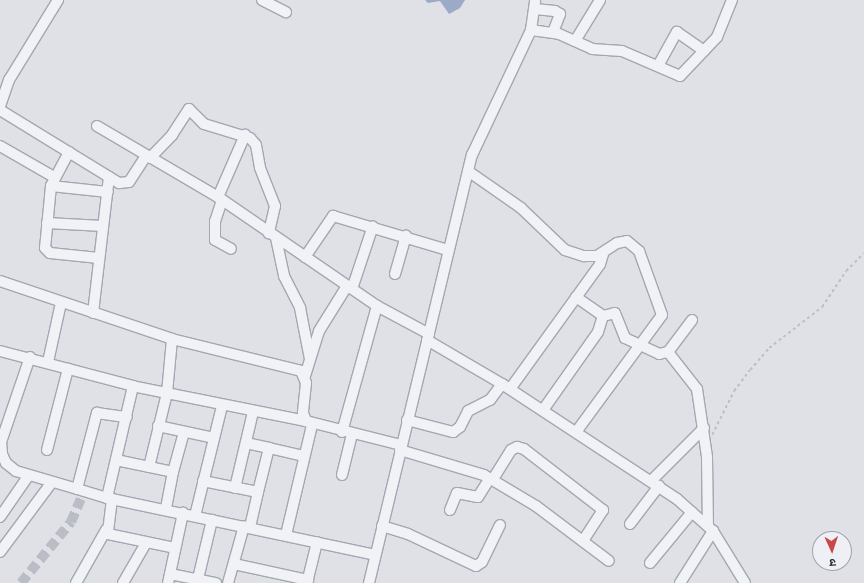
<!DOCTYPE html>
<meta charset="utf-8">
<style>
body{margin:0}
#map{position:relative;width:864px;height:583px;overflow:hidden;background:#dfe1e7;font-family:"Alegreya Sans","Noto Sans Devanagari",sans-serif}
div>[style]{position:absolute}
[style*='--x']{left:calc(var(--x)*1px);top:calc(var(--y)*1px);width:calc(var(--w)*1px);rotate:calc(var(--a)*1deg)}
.water>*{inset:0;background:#9baac6}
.minor-tunnel>*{height:10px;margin-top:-5px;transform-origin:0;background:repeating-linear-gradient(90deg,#babdc5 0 10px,transparent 0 15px)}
.path>*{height:1.5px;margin-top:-0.75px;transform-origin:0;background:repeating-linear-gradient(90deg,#bdbfc6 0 3px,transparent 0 6px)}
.roads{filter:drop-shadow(1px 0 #a4a7b1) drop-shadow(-1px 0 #a4a7b1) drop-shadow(0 1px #a4a7b1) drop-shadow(0 -1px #a4a7b1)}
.minor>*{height:10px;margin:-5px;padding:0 5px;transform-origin:5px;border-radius:5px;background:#f1f2f6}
span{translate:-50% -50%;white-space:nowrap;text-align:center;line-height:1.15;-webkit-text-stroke:3px #eef0f5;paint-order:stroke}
.north{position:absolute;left:812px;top:531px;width:40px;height:40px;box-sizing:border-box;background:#eef0f5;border:1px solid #9fa2ac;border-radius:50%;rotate:177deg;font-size:11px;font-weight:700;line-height:16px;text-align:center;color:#282d3e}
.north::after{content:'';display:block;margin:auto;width:14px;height:18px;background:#c8484a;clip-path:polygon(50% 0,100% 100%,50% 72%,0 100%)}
</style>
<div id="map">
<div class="water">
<div style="clip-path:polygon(425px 0,465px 0,460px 8px,449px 14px,440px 1px,428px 3px)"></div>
</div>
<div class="minor-tunnel">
<div style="--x:21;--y:583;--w:79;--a:-50.7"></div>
<div style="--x:71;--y:522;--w:34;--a:-67"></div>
</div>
<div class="path">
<div style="--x:712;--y:435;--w:49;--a:-63.4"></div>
<div style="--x:734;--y:391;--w:26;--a:-53"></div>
<div style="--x:750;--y:370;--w:29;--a:-49"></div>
<div style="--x:769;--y:348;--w:67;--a:-37.7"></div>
<div style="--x:822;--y:307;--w:43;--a:-56.3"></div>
<div style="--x:846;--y:271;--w:25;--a:-45"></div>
</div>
<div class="roads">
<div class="minor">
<div style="--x:262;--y:0;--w:27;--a:27"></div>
<div style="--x:535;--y:9;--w:20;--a:6"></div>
<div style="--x:555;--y:11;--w:6;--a:31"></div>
<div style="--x:560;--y:14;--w:19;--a:111"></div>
<div style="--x:531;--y:30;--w:28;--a:8"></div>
<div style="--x:559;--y:34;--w:36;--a:24"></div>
<div style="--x:592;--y:49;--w:30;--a:4"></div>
<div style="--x:622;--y:51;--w:63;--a:23.3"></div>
<div style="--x:680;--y:76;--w:54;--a:-46.5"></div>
<div style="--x:717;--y:37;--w:40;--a:-68"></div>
<div style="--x:575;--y:41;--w:48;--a:-58.6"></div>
<div style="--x:659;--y:64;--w:37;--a:-61"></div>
<div style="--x:677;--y:32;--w:33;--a:35"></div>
<div style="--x:0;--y:106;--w:28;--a:-71"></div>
<div style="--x:9;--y:80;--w:94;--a:-58.5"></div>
<div style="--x:0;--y:110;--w:140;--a:31.5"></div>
<div style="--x:119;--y:183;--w:10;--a:-6"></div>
<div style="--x:129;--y:182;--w:31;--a:-57"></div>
<div style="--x:97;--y:126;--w:140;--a:30.4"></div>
<div style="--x:218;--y:197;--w:193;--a:34.4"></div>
<div style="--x:377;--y:306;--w:59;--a:28.3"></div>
<div style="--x:0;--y:146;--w:62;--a:29.9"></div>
<div style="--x:69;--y:152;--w:38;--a:118"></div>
<div style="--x:51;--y:186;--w:62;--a:95.5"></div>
<div style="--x:45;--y:248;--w:7;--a:45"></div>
<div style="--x:50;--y:253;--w:49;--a:5.8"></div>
<div style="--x:150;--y:158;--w:32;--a:-46"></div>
<div style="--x:172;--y:135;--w:31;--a:-57"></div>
<div style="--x:189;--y:109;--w:21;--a:45"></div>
<div style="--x:204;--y:124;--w:48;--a:16.9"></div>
<div style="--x:250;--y:138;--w:9;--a:49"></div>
<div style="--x:256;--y:145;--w:23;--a:80"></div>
<div style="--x:260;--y:168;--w:41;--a:68.5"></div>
<div style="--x:275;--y:206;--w:28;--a:103"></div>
<div style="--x:468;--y:171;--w:65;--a:34.9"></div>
<div style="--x:521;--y:208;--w:61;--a:43.7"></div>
<div style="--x:565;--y:250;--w:20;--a:18"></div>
<div style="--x:584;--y:256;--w:13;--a:0"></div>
<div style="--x:597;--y:256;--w:24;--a:-33"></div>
<div style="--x:617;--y:243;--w:10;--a:-11"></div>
<div style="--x:627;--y:241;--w:16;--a:40"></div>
<div style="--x:639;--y:251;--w:68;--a:70.2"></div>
<div style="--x:662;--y:315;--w:145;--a:126.3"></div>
<div style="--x:51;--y:186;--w:57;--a:6"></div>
<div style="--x:218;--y:197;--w:68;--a:-66.5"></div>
<div style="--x:222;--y:200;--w:22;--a:108"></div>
<div style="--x:215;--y:221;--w:19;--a:90"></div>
<div style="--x:215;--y:240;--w:18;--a:29"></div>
<div style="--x:47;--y:223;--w:56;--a:3.1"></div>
<div style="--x:276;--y:238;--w:39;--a:78"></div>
<div style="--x:284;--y:276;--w:36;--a:63"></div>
<div style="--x:300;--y:308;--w:52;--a:78.9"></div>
<div style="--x:305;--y:257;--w:50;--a:-55.7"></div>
<div style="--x:333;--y:216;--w:120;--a:16.5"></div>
<div style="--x:395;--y:274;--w:40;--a:-74"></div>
<div style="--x:0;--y:281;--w:182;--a:18.6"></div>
<div style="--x:172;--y:339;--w:133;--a:13.9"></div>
<div style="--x:301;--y:371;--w:13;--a:67"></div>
<div style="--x:306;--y:383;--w:30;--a:96"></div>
<div style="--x:303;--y:413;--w:9;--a:69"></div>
<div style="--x:306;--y:421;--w:98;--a:14.2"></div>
<div style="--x:352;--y:289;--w:66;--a:-71.6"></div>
<div style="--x:576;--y:297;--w:33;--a:35"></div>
<div style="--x:603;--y:316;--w:12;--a:-14"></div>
<div style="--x:615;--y:313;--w:27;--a:68"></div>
<div style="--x:625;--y:338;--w:38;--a:25"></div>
<div style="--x:659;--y:354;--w:9;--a:-13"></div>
<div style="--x:668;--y:352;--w:40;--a:-53"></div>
<div style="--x:93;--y:313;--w:137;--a:-83.3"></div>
<div style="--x:427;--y:340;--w:87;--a:30.4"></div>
<div style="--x:502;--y:384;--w:209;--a:33.3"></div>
<div style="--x:677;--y:499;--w:48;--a:41.6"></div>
<div style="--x:713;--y:531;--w:61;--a:58.4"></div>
<div style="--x:0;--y:351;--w:138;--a:14.7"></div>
<div style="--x:668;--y:352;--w:47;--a:51.9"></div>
<div style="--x:697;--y:389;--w:69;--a:81.6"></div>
<div style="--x:707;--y:457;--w:69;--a:89.2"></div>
<div style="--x:30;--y:357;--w:90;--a:108.8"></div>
<div style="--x:1;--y:442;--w:12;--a:85"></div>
<div style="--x:2;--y:454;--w:10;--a:66"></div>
<div style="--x:6;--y:463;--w:13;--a:39"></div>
<div style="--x:16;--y:471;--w:64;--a:16.4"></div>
<div style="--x:48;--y:362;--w:60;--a:-77.6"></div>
<div style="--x:305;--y:376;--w:47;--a:-72.7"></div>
<div style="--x:319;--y:331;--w:53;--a:-58.1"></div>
<div style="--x:510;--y:389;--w:154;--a:-54.2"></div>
<div style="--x:600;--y:264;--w:10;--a:-73"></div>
<div style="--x:543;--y:410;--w:95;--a:-54.8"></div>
<div style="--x:598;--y:332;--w:17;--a:-73"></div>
<div style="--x:407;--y:420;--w:48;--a:14.6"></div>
<div style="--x:453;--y:432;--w:9;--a:-36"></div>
<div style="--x:460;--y:427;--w:18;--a:-63"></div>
<div style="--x:468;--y:411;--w:25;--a:-27"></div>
<div style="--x:490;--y:400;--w:20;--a:-53"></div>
<div style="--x:306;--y:421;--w:177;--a:-168.6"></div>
<div style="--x:133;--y:386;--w:115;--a:103.1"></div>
<div style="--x:107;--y:498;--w:274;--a:12"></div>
<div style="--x:158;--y:426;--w:57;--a:12.1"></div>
<div style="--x:342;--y:432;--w:131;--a:-74.5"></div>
<div style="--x:246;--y:443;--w:24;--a:12"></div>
<div style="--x:47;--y:450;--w:84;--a:-75.5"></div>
<div style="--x:400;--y:450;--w:88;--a:16.6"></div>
<div style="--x:484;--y:475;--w:61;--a:30.8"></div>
<div style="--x:536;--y:506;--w:91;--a:37"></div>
<div style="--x:116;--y:460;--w:58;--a:11.9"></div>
<div style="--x:173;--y:472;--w:38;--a:101"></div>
<div style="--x:149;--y:467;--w:76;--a:-76.3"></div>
<div style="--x:167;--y:393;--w:54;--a:-84.7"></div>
<div style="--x:173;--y:472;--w:41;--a:-74.6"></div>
<div style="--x:342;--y:475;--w:42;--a:-76.3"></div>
<div style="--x:493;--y:479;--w:34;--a:-58"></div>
<div style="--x:511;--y:450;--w:7;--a:-27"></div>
<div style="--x:517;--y:447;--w:7;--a:16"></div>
<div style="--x:524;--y:449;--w:100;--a:37.7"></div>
<div style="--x:603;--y:510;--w:37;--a:123"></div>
<div style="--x:203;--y:481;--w:56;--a:11.3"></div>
<div style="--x:258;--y:492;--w:45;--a:-76"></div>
<div style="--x:269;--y:448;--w:35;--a:13"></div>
<div style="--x:651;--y:481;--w:75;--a:-45"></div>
<div style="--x:235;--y:488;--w:78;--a:-76.7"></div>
<div style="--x:107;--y:498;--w:31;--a:-163"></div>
<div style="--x:77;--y:489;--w:79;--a:-75.3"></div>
<div style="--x:97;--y:413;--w:30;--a:8"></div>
<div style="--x:112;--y:499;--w:35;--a:97"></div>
<div style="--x:108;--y:534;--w:68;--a:11.8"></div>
<div style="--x:450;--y:510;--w:18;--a:-68"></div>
<div style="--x:457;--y:493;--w:21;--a:11"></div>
<div style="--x:478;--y:497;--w:22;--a:-58"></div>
<div style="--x:195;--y:516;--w:113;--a:-76.2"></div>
<div style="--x:0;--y:517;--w:51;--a:-55.4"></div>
<div style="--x:630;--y:524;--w:48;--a:-52.7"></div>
<div style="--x:382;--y:526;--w:27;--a:17"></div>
<div style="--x:408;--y:534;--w:75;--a:25.2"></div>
<div style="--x:476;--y:566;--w:7;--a:-34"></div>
<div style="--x:482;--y:562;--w:41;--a:-64.1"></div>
<div style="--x:250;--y:527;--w:36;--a:-77"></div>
<div style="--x:286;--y:535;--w:113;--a:-76.7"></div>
<div style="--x:0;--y:552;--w:87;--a:-53.4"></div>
<div style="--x:650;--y:563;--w:66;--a:-50.5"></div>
<div style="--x:234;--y:564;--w:76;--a:12.2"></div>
<div style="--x:170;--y:574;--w:47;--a:11.1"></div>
<div style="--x:76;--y:583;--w:61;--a:-60.5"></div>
<div style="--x:123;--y:583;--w:46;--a:-60.1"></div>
<div style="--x:168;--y:583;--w:72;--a:-77.9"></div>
<div style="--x:197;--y:583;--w:65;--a:-76.6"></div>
<div style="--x:228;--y:583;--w:59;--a:-74.3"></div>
<div style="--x:307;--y:583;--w:42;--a:-76.3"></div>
<div style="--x:369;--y:583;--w:440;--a:-76.5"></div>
<div style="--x:472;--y:155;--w:138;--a:-64.7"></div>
<div style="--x:531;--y:30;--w:30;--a:-82"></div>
<div style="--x:680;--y:583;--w:62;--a:-57.6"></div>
</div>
</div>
<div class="north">उ</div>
</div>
